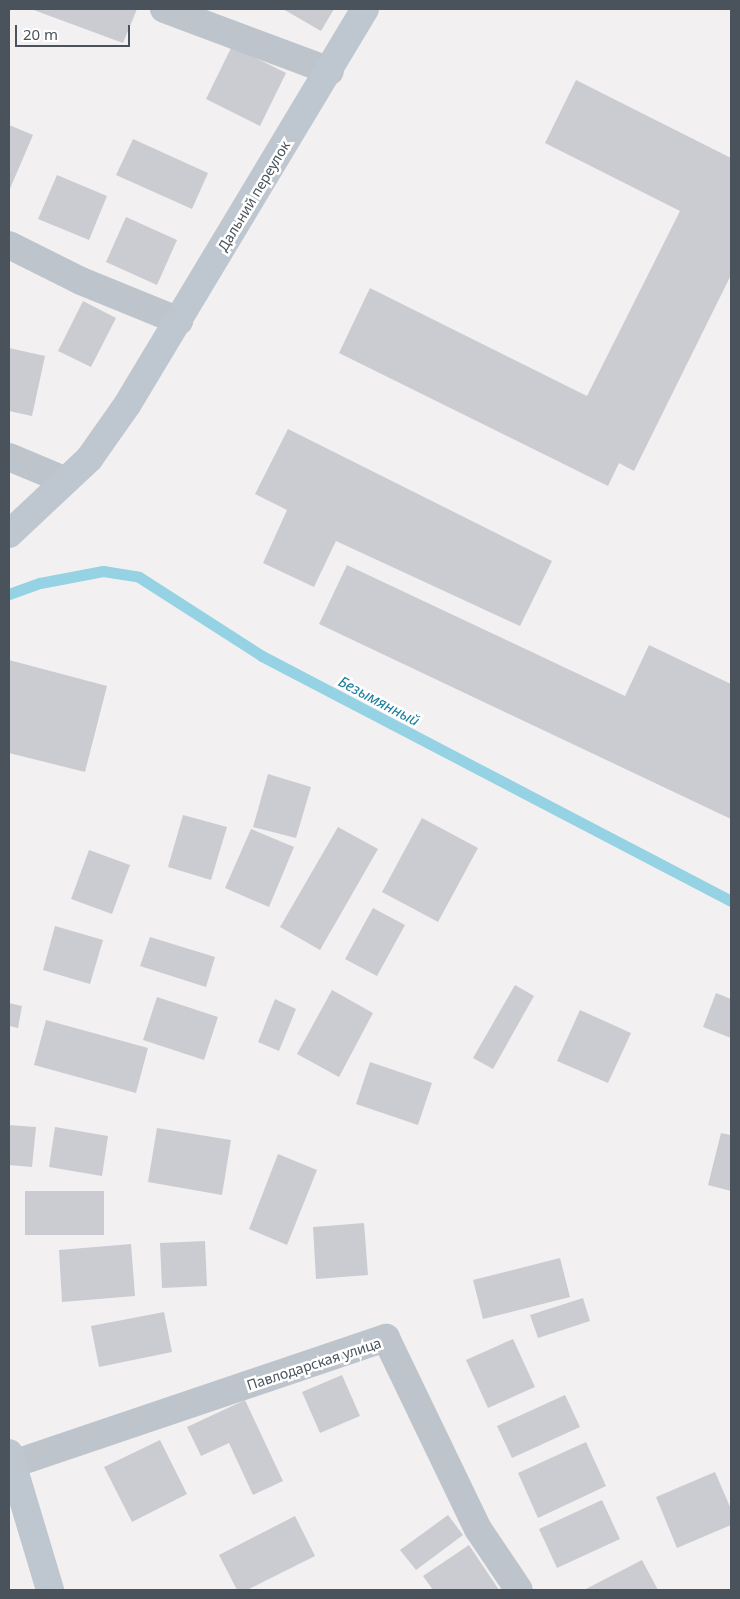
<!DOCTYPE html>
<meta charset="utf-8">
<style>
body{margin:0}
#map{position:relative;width:740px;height:1599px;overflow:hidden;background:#f2f0f0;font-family:"Noto Sans",sans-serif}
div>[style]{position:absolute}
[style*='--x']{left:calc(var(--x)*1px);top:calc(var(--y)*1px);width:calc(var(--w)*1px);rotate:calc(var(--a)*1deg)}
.stream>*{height:11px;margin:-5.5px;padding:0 5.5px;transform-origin:5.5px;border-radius:5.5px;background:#95d2e3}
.building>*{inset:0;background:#cbccd2}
.minor>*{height:28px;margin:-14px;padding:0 14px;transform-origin:14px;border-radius:14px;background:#bdc4cb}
.secondary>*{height:28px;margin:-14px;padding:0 14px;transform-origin:14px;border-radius:14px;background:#bec6cf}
span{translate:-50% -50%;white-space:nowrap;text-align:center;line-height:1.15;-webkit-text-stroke:5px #fff;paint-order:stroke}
.street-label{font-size:14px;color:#4a535b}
.water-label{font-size:15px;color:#1b809d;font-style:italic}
.frame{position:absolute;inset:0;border:10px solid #4a535b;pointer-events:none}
.scale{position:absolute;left:15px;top:25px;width:115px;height:22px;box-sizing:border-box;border:2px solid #4a535b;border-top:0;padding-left:6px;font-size:15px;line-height:18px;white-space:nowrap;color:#4a535b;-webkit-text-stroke:4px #fff;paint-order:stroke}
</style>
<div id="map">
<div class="stream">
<div style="--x:9;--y:594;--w:33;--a:-20"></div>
<div style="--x:40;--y:583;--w:64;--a:-10.8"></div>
<div style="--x:103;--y:571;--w:36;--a:9"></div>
<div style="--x:139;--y:577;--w:146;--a:32.7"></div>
<div style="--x:262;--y:656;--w:529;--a:27.58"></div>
</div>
<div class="building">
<div style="clip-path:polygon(31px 9px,137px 9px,123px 43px)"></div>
<div style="clip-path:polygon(283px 9px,334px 9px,321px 31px)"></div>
<div style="clip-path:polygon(232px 46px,286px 73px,260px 126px,206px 99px)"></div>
<div style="clip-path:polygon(576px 80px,731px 158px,731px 275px,634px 471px,619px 463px,608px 486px,339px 353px,370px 288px,587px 396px,680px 211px,545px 143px)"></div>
<div style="clip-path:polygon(9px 125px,33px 135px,9px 191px)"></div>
<div style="clip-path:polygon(133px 139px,208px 173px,192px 209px,116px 175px)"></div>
<div style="clip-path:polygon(57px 175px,107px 196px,89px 240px,38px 219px)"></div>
<div style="clip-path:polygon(126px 217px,177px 240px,157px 285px,106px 262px)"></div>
<div style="clip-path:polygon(83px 301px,116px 318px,91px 367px,58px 351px)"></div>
<div style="clip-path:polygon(9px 348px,45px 356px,32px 416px,9px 411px)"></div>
<div style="clip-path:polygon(288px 429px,552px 561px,520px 626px,336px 541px,314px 587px,263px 563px,287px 510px,255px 494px)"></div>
<div style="clip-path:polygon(347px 565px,625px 696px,649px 645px,731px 684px,731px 819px,319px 624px)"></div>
<div style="clip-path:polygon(9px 660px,107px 686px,85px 772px,9px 753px)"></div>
<div style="clip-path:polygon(268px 774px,311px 787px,296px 838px,253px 827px)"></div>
<div style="clip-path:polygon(183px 815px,227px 827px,211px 880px,168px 867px)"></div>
<div style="clip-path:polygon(422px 818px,478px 848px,438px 922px,382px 892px)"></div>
<div style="clip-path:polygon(338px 827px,378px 849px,320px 950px,280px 927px)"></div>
<div style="clip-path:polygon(251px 829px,294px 847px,269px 907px,225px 888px)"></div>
<div style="clip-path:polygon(89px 850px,130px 865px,112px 914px,71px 899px)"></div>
<div style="clip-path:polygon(373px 908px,405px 925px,377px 976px,345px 959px)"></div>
<div style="clip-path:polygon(55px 926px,103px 940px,90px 984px,43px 970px)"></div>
<div style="clip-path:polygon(150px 937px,215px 957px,206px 987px,140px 966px)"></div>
<div style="clip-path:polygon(515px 985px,534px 996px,493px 1069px,473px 1058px)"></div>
<div style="clip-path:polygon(332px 990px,373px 1013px,339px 1077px,297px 1054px)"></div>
<div style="clip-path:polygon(716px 993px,731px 999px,731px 1038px,703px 1027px)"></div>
<div style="clip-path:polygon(157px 997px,218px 1017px,204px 1060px,143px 1040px)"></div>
<div style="clip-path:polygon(275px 999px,296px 1009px,279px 1051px,258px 1042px)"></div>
<div style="clip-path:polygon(9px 1003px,22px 1006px,18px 1028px,9px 1026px)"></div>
<div style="clip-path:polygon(580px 1010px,631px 1033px,608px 1083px,557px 1061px)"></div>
<div style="clip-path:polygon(46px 1020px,148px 1048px,136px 1093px,34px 1065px)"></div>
<div style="clip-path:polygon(370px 1062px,432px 1083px,418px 1125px,356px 1104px)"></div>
<div style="clip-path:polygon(9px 1125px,36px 1127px,32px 1167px,9px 1165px)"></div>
<div style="clip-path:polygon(55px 1127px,108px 1136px,102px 1176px,49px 1167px)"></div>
<div style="clip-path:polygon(157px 1128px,231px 1140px,222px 1195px,148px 1182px)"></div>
<div style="clip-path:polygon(721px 1133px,731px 1135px,731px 1191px,708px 1185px)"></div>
<div style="clip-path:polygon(278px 1154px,317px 1170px,287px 1245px,249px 1229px)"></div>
<div style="clip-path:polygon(25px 1191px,104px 1191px,104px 1235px,25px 1235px)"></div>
<div style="clip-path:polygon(364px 1223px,368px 1275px,316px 1279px,313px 1227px)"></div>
<div style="clip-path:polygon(205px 1241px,207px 1286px,162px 1288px,160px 1243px)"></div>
<div style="clip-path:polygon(131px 1244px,135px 1296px,62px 1302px,59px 1250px)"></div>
<div style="clip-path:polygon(560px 1258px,570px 1297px,483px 1319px,473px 1280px)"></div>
<div style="clip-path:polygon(583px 1298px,590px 1321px,538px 1338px,530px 1315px)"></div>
<div style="clip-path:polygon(164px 1312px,172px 1352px,99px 1367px,91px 1326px)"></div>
<div style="clip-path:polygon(513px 1339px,535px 1387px,488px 1408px,466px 1360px)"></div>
<div style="clip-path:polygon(342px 1375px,360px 1416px,320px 1433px,302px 1392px)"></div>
<div style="clip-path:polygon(565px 1395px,580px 1427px,512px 1458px,497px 1426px)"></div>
<div style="clip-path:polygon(245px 1400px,283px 1481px,253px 1495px,229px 1443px,201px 1456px,187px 1427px)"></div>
<div style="clip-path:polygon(160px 1440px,187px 1494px,132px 1522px,104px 1467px)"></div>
<div style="clip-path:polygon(586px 1442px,606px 1486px,538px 1518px,518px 1473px)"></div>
<div style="clip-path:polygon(715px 1472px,731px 1509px,731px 1525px,677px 1548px,656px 1497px)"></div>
<div style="clip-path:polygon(602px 1500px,620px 1539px,557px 1568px,539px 1529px)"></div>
<div style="clip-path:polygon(448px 1515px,463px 1535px,416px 1570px,400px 1550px)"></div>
<div style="clip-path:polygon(295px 1516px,315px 1556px,247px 1590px,237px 1590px,219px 1555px)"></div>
<div style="clip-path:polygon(469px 1545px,499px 1590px,433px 1590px,423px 1576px)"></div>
<div style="clip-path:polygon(642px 1560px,658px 1590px,584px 1590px)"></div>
</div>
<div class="minor">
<div style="--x:164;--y:9;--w:177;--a:20.5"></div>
<div style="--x:9;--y:245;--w:80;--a:26.6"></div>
<div style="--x:81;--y:281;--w:106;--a:22.2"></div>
<div style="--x:9;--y:457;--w:60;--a:22.7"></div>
<div style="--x:13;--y:1464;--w:394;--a:-18.7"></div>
<div style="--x:386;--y:1338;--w:212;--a:64.3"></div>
<div style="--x:478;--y:1529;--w:73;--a:56.1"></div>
</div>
<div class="secondary">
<div style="--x:9;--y:534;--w:110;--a:-43.2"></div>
<div style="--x:89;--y:459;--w:66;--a:-54.9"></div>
<div style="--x:127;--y:405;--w:462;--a:-59"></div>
<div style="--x:9;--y:1453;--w:143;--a:73.3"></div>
</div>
<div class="street-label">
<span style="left:254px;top:196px;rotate:-59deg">Дальний переулок</span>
<span style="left:314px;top:1364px;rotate:-18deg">Павлодарская улица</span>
</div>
<div class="water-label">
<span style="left:379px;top:701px;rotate:28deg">Безымянный</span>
</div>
<div class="frame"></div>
<div class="scale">20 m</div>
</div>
